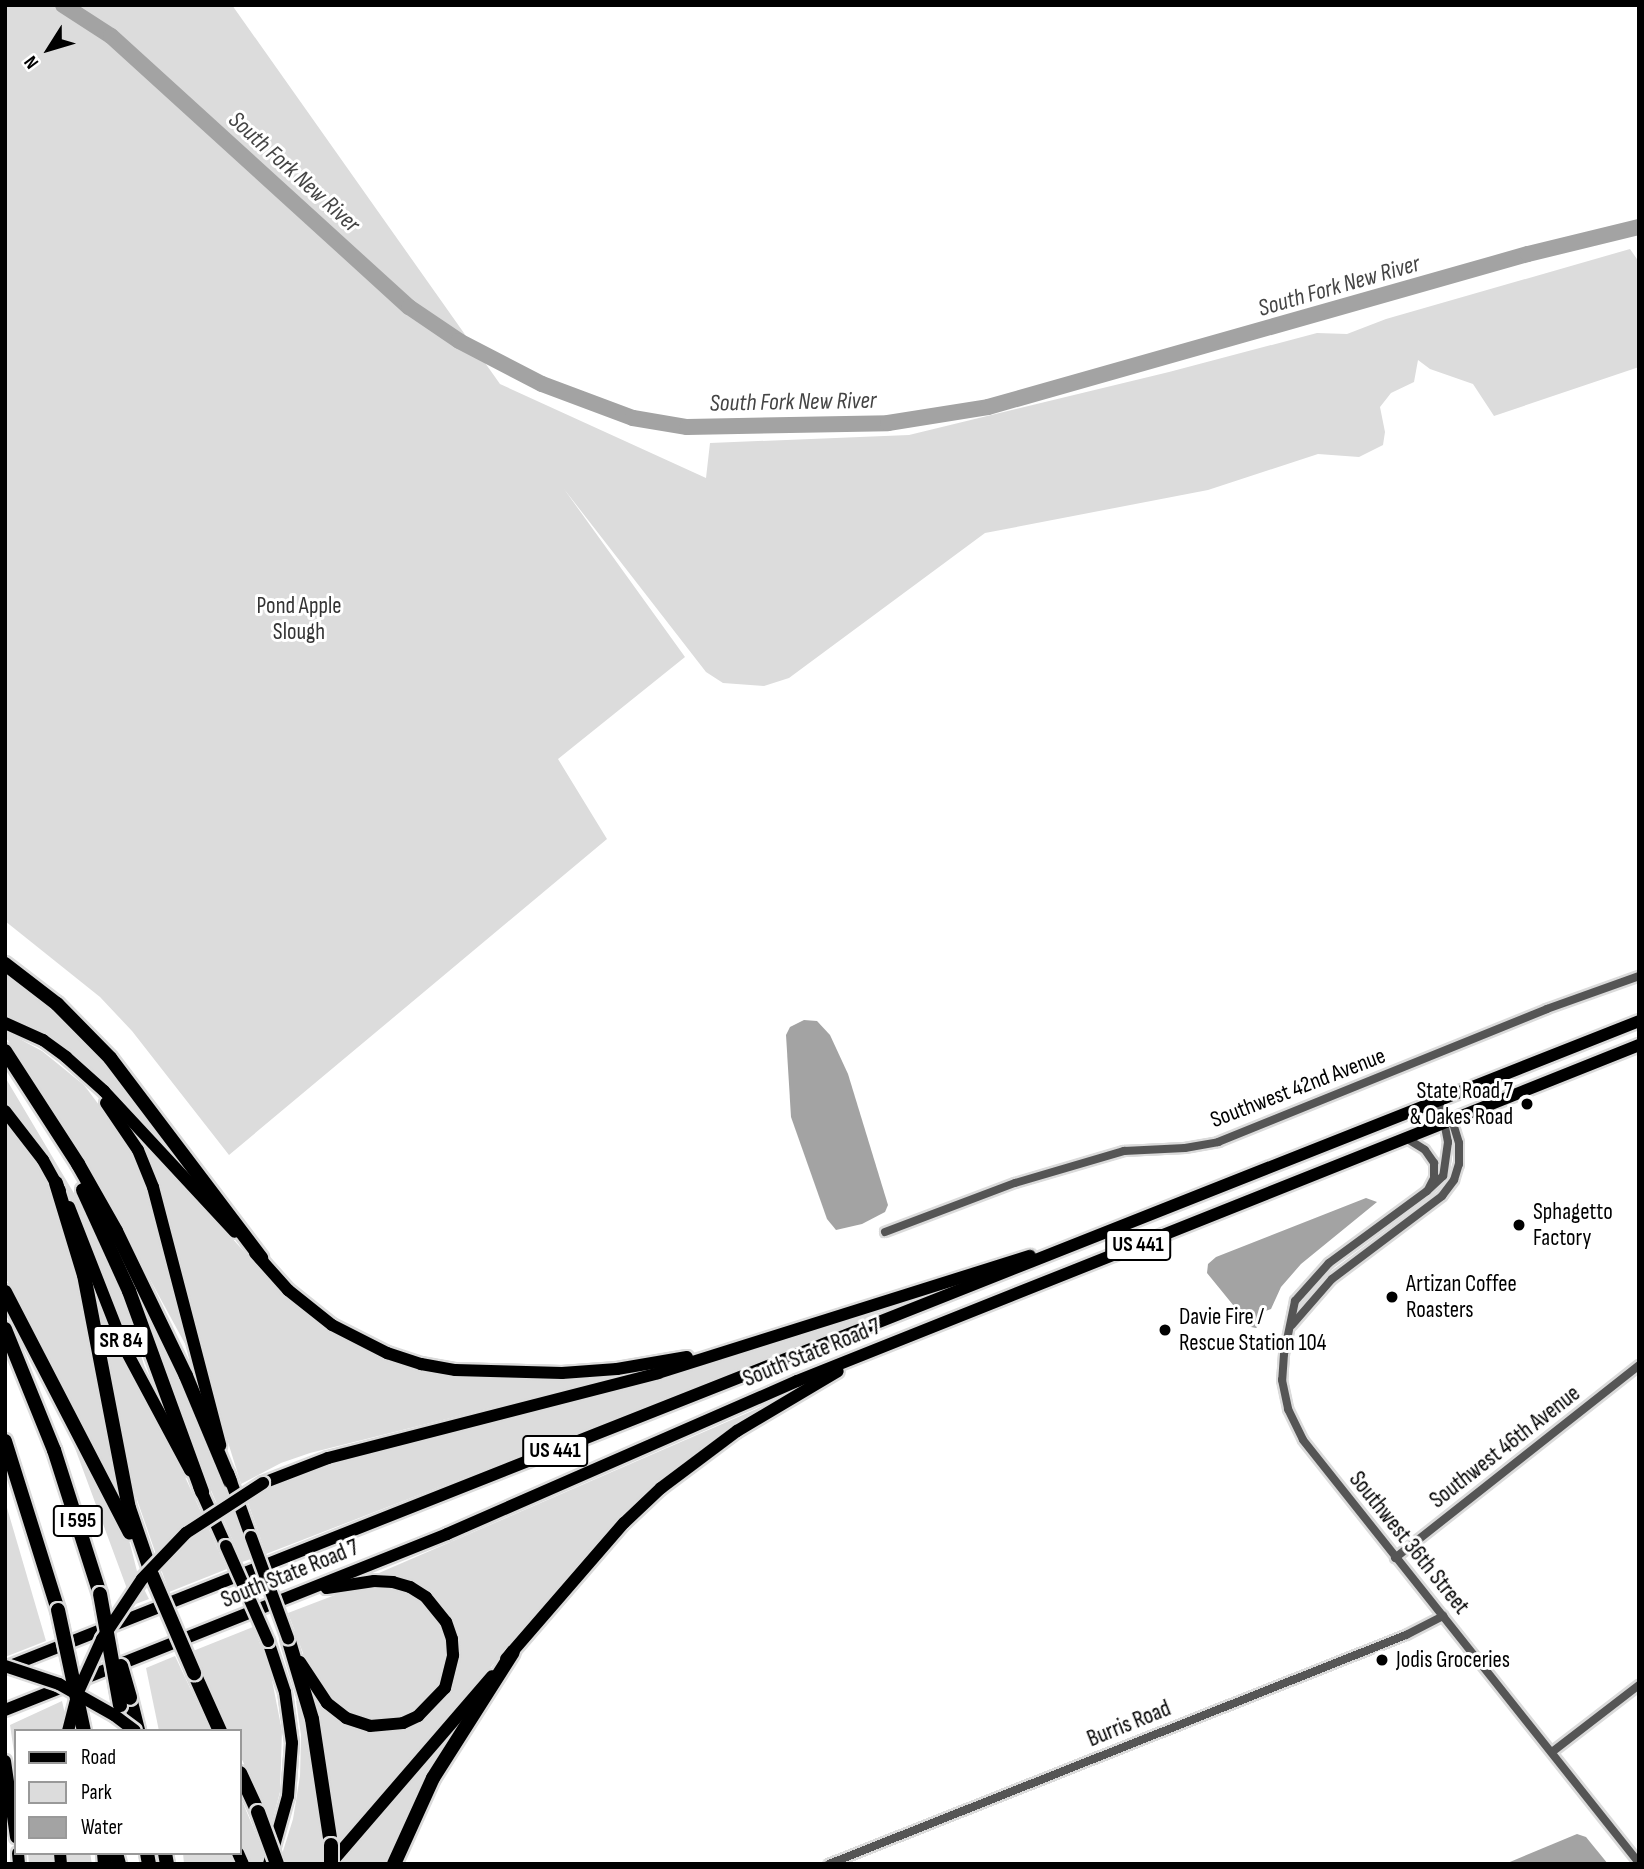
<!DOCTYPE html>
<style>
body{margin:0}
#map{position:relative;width:1644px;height:1869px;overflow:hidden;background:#fff;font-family:"Sofia Sans Condensed",sans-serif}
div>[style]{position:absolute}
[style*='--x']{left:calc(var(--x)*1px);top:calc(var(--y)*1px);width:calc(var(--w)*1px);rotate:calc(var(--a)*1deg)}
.green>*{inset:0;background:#dcdcdc}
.water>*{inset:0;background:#a3a3a3}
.river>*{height:16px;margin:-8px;padding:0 8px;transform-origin:8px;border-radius:8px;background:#a3a3a3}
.roads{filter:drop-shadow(2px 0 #dbdbdb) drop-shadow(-2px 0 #dbdbdb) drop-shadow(0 2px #dbdbdb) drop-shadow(0 -2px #dbdbdb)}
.minor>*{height:8px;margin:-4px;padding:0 4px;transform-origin:4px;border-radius:4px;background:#555}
.primary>*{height:12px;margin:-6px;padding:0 6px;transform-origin:6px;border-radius:6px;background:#000}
.motorway>*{height:14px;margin:-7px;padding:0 7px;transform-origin:7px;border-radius:7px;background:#000}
.bridges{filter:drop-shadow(2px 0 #dbdbdb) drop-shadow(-2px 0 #dbdbdb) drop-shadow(0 2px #dbdbdb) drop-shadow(0 -2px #dbdbdb)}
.primary-bridge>*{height:12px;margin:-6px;padding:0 6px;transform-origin:6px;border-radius:6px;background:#000}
.motorway-bridge>*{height:14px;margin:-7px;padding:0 7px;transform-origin:7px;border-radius:7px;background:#000}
.dots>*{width:19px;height:19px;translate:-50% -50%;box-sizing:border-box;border:4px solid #fff;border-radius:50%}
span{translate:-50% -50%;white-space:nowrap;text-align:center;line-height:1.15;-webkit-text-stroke:6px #fff;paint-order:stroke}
.shield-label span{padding:2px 5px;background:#fff;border:2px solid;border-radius:5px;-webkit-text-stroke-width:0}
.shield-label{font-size:21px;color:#000;font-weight:700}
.park-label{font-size:23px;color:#333}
.street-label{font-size:23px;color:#000}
.poi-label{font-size:23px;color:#000}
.right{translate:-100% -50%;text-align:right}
.left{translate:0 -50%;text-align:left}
.water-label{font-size:24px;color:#444;font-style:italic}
.frame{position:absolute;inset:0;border:7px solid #000;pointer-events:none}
.legend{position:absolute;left:14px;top:1729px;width:228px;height:126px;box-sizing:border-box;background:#fff;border:2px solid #999;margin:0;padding:9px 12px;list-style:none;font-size:21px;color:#000}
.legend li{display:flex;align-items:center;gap:14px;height:35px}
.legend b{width:35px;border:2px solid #999}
.north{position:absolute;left:14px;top:14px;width:70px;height:70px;-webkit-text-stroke:5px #fff;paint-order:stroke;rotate:233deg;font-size:19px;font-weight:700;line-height:28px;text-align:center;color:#000}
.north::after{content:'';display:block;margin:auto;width:24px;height:32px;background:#000;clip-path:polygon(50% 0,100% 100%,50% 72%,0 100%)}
</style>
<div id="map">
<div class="green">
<div style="clip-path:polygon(5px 5px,232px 5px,500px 384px,706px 478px,710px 443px,909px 435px,1169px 372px,1317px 333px,1347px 334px,1386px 319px,1630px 249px,1639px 262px,1639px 367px,1494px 416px,1473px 384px,1430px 369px,1418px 360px,1414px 382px,1391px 393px,1380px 407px,1385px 432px,1383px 445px,1359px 457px,1318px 454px,1208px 490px,985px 533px,789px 678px,764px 686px,723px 683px,706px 672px,564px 489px,685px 657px,558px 759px,607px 839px,229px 1155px,132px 1031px,100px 997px,5px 921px)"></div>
<div style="clip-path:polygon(5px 970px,63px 1015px,97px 1051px,201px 1187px,28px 1028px,5px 1017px)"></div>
<div style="clip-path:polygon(5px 1031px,42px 1051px,84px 1085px,129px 1145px,150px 1198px,189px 1351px,92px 1173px,5px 1036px)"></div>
<div style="clip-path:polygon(5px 1077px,75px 1195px,119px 1283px,154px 1398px,151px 1396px,61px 1182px,5px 1103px)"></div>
<div style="clip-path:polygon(5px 1118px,42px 1172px,73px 1246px,129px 1540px,139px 1579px,149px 1599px,133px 1605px,45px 1367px,5px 1276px)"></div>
<div style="clip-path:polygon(129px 1124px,286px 1298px,323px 1327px,377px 1357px,436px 1374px,513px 1377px,635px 1369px,635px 1372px,310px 1453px,281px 1463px,241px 1484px)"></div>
<div style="clip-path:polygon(95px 1285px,129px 1373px,181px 1468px,227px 1569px,169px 1592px,134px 1491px,90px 1287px)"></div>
<div style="clip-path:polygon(877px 1311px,878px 1315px,657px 1403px,266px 1554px,247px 1500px,281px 1482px,329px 1465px,652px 1383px)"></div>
<div style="clip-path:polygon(150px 1313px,224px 1484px,251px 1559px,242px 1562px,210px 1488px,147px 1315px)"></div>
<div style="clip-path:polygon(766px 1405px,658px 1484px,606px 1534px,321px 1864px,279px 1864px,293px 1819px,300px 1776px,301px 1735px,296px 1701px,300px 1698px,310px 1737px,323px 1813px,324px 1847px,335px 1841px,332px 1805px,323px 1746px,310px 1696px,314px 1695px,323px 1706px,351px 1725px,423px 1717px,445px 1695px,454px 1680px,456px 1667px,443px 1611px,379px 1573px)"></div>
<div style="clip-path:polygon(5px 1501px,46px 1641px,5px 1657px)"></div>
<div style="clip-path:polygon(372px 1585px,401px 1589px,428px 1605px,444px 1630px,448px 1649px,446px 1673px,434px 1696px,406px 1718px,375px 1723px,354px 1717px,330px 1700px,307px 1664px,288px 1613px,348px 1590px)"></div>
<div style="clip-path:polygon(253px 1627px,269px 1665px,282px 1731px,280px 1792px,271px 1826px,240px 1755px,240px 1731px,229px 1731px,193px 1651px)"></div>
<div style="clip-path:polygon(175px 1656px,200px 1709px,210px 1731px,159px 1731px,146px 1668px)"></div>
<div style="clip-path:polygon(62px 1701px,69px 1731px,16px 1731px,16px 1766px,10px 1725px)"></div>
<div style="clip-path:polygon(461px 1720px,437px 1759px,389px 1864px,337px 1864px)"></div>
<div style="clip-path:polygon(240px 1796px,264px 1853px,260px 1864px,184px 1864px,183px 1853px,240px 1853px)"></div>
<div style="clip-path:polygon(28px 1853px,90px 1853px,92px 1864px,29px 1864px)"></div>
</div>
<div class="water">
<div style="clip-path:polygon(804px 1020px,817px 1021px,830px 1035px,848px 1074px,888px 1205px,885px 1212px,862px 1224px,836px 1230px,827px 1219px,791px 1117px,786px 1035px,790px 1027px)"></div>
<div style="clip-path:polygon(1366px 1198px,1377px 1202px,1301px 1264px,1281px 1287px,1271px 1309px,1260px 1313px,1261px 1324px,1256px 1328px,1251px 1327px,1207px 1273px,1208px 1264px,1216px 1257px)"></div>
<div style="clip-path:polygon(1577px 1834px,1586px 1837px,1608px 1864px,1505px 1864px)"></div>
</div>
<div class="river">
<div style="--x:63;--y:5;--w:57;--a:32.9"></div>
<div style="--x:111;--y:36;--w:403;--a:42.3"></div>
<div style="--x:409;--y:307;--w:60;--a:34.2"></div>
<div style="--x:459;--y:341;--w:93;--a:27.4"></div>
<div style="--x:542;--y:384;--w:97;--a:20.5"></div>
<div style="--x:633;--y:418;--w:55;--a:9.5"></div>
<div style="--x:687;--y:427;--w:201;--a:-1.1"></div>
<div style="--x:888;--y:423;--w:101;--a:-9.1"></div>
<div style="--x:988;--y:407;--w:561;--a:-15.82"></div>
<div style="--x:1528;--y:254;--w:114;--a:-13.7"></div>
</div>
<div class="roads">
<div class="minor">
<div style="--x:1440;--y:1101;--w:42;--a:79"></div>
<div style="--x:1448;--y:1142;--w:34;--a:98"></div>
<div style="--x:1443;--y:1176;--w:22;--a:137"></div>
<div style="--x:1427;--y:1191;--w:122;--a:143.7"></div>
<div style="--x:1329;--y:1263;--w:51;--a:131.8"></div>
<div style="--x:1295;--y:1301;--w:54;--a:101.7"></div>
<div style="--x:1284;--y:1354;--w:26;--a:94"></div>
<div style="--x:1282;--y:1380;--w:30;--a:78"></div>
<div style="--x:1288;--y:1409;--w:34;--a:64"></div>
<div style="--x:1303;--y:1440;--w:540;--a:51.54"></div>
<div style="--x:1406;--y:1138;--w:22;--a:32"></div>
<div style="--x:1425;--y:1150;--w:16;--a:55"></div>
<div style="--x:1434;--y:1163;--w:15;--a:90"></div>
<div style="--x:1434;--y:1178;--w:11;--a:117"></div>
<div style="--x:885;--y:1232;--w:139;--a:-20.7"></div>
<div style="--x:1015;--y:1183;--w:114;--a:-16.4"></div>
<div style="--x:1124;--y:1151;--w:61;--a:-2.8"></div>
<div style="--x:1185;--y:1148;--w:34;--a:-10"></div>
<div style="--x:1218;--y:1142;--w:355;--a:-22"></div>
<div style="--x:1547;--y:1009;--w:98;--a:-19.7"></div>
<div style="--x:1292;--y:1325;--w:61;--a:-49"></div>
<div style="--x:1332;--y:1279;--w:138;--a:-37"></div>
<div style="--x:1442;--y:1196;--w:20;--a:-53"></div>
<div style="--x:1454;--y:1180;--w:17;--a:-73"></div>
<div style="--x:1459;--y:1164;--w:21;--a:-90"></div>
<div style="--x:1459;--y:1143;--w:27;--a:-107"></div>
<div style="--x:1395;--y:1558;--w:311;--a:-38.3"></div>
<div style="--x:1552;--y:1752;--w:110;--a:-37.6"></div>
<div style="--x:829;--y:1864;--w:621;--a:-21.65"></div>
<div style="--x:1406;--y:1635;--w:42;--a:-27.2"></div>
</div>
<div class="primary">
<div style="--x:5;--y:1023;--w:42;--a:24.1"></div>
<div style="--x:43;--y:1040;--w:29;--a:36"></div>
<div style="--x:66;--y:1057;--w:51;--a:41.8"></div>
<div style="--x:104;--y:1091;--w:192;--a:47.1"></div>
<div style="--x:106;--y:1103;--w:57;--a:55.8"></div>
<div style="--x:138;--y:1150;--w:40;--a:68"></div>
<div style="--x:153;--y:1187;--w:267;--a:75.4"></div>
<div style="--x:5;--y:1111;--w:62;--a:52.2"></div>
<div style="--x:43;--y:1160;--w:35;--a:61"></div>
<div style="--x:69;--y:1207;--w:150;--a:68.6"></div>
<div style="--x:124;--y:1347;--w:140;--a:61.8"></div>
<div style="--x:255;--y:1253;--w:50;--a:48.3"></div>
<div style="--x:288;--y:1290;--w:56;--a:38.5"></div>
<div style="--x:332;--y:1325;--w:62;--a:27"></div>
<div style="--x:387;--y:1353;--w:36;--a:18"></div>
<div style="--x:421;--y:1364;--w:35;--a:10"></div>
<div style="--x:455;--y:1370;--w:107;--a:1.6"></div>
<div style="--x:562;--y:1373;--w:55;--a:-4.2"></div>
<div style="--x:617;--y:1369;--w:71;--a:-9.7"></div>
<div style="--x:228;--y:1473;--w:68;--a:70.2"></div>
<div style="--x:263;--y:1483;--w:70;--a:-21"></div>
<div style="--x:328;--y:1458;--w:341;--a:-14.4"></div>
<div style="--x:658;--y:1373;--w:390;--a:-17.5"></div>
<div style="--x:199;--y:1486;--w:66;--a:65.8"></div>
<div style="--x:268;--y:1641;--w:54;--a:71.6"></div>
<div style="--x:285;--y:1692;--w:51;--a:82.2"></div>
<div style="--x:292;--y:1743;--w:53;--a:94.3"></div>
<div style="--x:288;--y:1796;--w:71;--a:105.6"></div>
<div style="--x:506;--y:1659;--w:180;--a:-49.1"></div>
<div style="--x:624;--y:1523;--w:51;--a:-43.4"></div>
<div style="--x:661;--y:1488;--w:95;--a:-36.9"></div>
<div style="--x:737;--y:1431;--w:117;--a:-30.7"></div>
<div style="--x:300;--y:1662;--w:49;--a:56.6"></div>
<div style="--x:327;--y:1703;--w:24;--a:38"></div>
<div style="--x:346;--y:1718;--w:25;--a:18"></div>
<div style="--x:370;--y:1726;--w:33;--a:-5"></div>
<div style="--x:403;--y:1723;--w:17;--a:-25"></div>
<div style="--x:418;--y:1716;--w:39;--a:-46"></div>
<div style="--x:445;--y:1688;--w:34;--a:-76"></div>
<div style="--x:453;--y:1655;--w:16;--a:-94"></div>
<div style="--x:452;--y:1639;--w:18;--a:-109"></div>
<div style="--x:446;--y:1622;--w:32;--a:-129"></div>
<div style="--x:426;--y:1597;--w:19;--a:-148"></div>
<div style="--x:410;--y:1587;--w:18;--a:-164"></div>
<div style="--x:393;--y:1582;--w:19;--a:-177"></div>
<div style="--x:374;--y:1581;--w:48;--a:171.5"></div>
<div style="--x:5;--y:1668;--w:1757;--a:-21.6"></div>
<div style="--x:5;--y:1710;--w:476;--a:-21.7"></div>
<div style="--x:447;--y:1534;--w:382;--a:-23.6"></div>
<div style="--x:797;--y:1381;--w:907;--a:-21.75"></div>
<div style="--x:5;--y:1761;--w:77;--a:81.8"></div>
<div style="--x:18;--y:1853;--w:11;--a:85"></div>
<div style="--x:60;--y:1853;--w:11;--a:85"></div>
<div style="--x:238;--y:1853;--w:12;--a:66"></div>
<div style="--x:330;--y:1864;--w:248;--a:-49.2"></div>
</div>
<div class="motorway">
<div style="--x:5;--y:964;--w:66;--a:37.6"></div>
<div style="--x:57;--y:1004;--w:76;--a:45.5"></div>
<div style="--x:110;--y:1058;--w:251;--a:52.9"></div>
<div style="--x:5;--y:1051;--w:135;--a:57.1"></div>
<div style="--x:78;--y:1164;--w:77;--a:60.4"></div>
<div style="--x:116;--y:1231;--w:161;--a:64.2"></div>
<div style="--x:186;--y:1376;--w:114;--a:67.3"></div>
<div style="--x:56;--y:1183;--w:96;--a:73.1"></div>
<div style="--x:84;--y:1275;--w:237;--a:79.1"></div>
<div style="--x:129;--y:1508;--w:71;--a:71.1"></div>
<div style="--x:83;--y:1190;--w:111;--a:65.5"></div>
<div style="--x:129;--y:1291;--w:214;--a:70"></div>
<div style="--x:5;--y:1292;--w:271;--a:62.6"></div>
<div style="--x:5;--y:1329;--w:131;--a:68"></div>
<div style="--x:54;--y:1450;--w:151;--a:72.3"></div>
<div style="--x:5;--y:1441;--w:177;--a:72.6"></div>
<div style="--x:288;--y:1638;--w:84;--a:73.5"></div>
<div style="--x:312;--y:1719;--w:127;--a:81.4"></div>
<div style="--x:194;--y:1673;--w:64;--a:65.9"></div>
<div style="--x:130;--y:1698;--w:34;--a:76"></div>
<div style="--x:240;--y:1773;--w:43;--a:65.2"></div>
<div style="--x:104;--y:1853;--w:11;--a:85"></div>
<div style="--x:116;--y:1853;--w:11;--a:75"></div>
<div style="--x:147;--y:1853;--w:11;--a:80"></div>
<div style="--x:165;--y:1853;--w:11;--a:80"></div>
<div style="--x:394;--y:1864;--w:94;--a:-65.6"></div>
<div style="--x:433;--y:1778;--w:149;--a:-57.6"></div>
</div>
</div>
<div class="bridges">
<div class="primary-bridge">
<div style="--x:251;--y:1537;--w:108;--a:69.9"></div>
<div style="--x:226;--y:1546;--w:104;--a:66.1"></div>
<div style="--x:5;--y:1666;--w:57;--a:18.4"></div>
<div style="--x:59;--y:1684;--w:63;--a:29.4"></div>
<div style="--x:114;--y:1715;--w:26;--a:37"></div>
<div style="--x:68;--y:1731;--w:40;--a:-75.6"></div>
<div style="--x:78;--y:1692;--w:58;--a:-65.6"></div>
<div style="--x:102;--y:1639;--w:72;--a:-56.3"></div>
<div style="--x:142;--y:1579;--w:64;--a:-46.3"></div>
<div style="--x:186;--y:1533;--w:92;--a:-33"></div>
</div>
<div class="motorway-bridge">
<div style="--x:152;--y:1575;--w:107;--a:66.8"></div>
<div style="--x:100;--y:1594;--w:113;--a:79.8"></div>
<div style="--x:58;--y:1610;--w:124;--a:77.9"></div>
<div style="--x:121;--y:1666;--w:33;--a:74"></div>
<div style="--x:258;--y:1812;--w:55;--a:69.9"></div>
<div style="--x:331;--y:1845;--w:19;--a:90"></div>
</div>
</div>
<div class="dots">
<div style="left:1527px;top:1104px;background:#000"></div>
<div style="left:1519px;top:1225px;background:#000"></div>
<div style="left:1392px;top:1297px;background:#000"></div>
<div style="left:1165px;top:1330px;background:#000"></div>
<div style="left:1382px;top:1660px;background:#000"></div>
</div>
<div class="shield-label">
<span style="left:1138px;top:1245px">US 441</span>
<span style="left:121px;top:1341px">SR 84</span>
<span style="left:555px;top:1451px">US 441</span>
<span style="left:78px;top:1521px">I 595</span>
</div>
<div class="park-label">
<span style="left:299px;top:619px">Pond Apple<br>Slough</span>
</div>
<div class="street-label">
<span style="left:1298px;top:1088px;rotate:-21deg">Southwest 42nd Avenue</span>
<span style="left:812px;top:1353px;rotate:-22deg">South State Road 7</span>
<span style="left:1505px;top:1447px;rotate:-38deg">Southwest 46th Avenue</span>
<span style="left:1409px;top:1543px;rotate:51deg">Southwest 36th Street</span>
<span style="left:290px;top:1574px;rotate:-22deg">South State Road 7</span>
<span style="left:1129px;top:1724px;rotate:-22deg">Burris Road</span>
</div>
<div class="poi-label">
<span class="right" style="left:1513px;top:1104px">State Road 7<br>&amp; Oakes Road</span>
<span class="left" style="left:1533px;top:1225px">Sphagetto<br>Factory</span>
<span class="left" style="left:1406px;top:1297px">Artizan Coffee<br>Roasters</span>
<span class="left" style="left:1179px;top:1330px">Davie Fire /<br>Rescue Station 104</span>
<span class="left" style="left:1396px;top:1660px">Jodis Groceries</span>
</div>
<div class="water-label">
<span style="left:294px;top:172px;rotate:42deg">South Fork New River</span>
<span style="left:1339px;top:286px;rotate:-16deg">South Fork New River</span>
<span style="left:793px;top:402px;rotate:-1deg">South Fork New River</span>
</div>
<div class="frame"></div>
<ul class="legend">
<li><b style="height:9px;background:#000"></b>Road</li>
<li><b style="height:19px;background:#dcdcdc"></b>Park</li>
<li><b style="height:19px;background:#a3a3a3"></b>Water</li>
</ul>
<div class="north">N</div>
</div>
